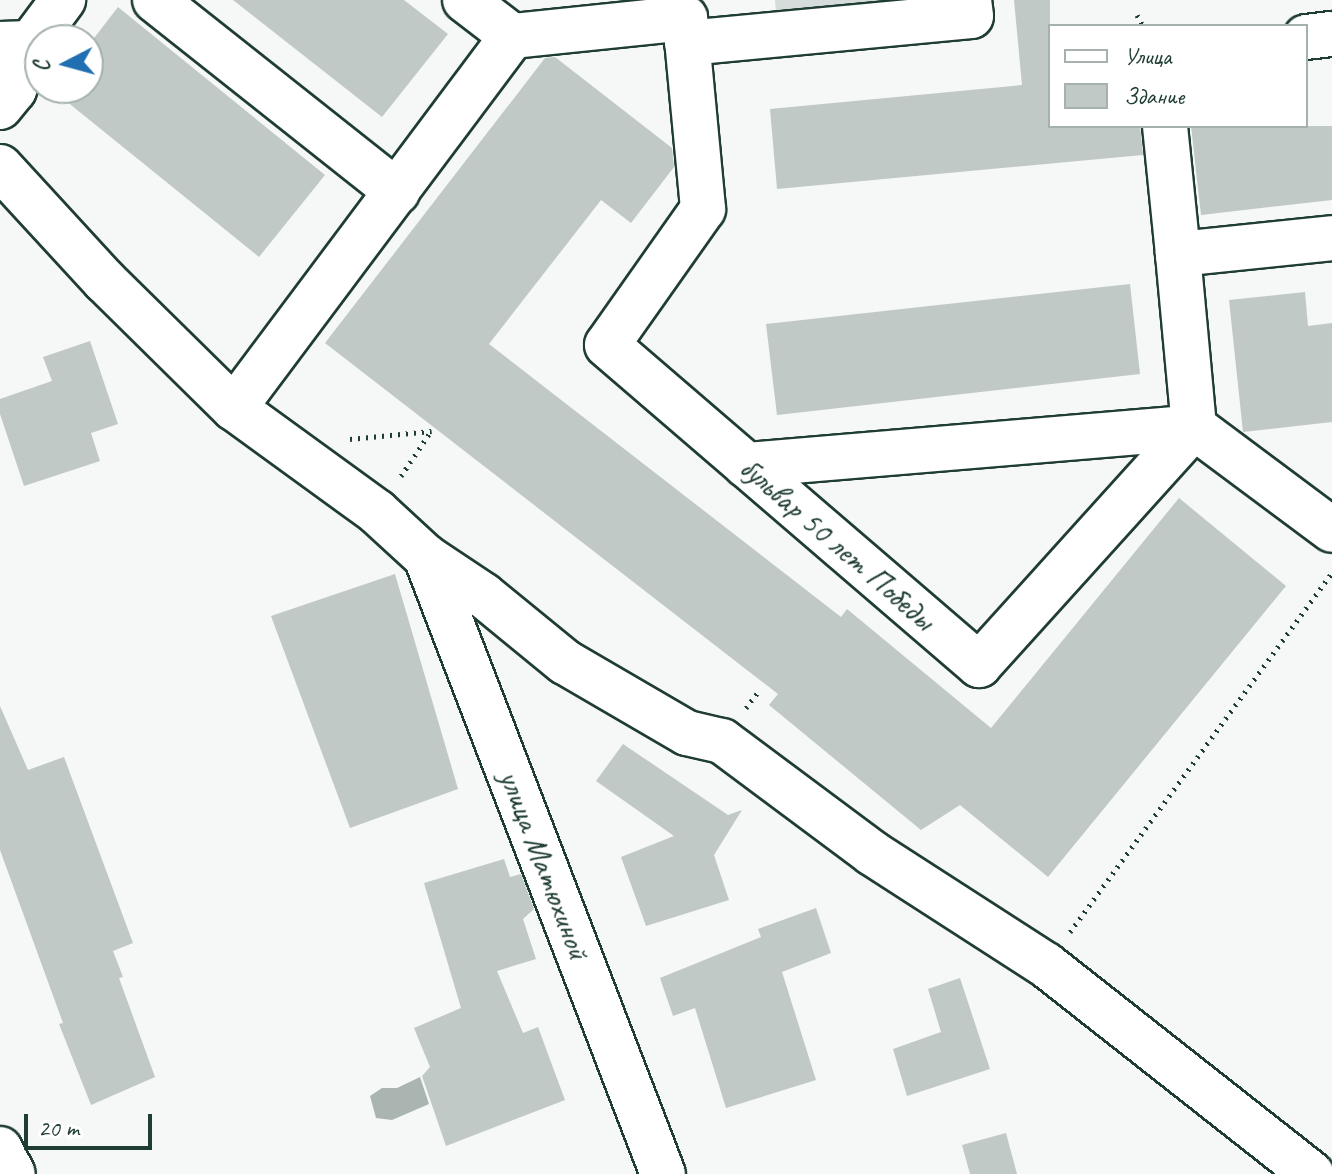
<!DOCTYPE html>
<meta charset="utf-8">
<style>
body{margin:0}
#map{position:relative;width:1332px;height:1174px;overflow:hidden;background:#f6f7f7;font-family:Caveat,sans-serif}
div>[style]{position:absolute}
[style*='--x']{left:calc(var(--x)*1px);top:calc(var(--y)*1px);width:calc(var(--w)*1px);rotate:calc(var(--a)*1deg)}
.green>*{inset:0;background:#d6dcdb}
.water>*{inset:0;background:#aab5b1}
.building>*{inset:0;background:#c0c9c6}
.path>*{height:5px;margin-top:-2.5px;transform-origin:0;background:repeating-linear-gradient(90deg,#1f3d34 0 2px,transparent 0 8px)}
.roads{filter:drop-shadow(2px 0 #1f3d34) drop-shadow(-2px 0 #1f3d34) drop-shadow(0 2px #1f3d34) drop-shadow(0 -2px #1f3d34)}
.minor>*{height:44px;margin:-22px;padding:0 22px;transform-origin:22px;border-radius:22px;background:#fff}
span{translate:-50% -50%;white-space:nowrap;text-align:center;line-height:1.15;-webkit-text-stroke:8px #fff;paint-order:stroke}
.street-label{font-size:32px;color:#1f3d34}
.legend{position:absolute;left:1048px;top:24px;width:260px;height:104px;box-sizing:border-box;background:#fff;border:2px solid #a5b1ae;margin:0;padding:10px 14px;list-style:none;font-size:24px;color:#1f3d34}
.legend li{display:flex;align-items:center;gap:16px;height:40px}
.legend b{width:40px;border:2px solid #a5b1ae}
.north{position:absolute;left:24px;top:24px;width:80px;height:80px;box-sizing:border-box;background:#fff;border:2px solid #a5b1ae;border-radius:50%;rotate:264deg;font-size:22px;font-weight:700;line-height:32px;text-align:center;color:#1f3d34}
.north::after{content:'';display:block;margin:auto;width:28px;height:36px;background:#1f6fb2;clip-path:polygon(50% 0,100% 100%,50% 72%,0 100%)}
.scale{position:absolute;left:24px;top:1114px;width:128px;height:36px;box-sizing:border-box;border:4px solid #1f3d34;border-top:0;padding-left:10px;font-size:24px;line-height:28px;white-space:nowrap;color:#1f3d34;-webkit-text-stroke:6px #fff;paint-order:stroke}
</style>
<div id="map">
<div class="green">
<div style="clip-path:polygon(775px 0,895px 0,776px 12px)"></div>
</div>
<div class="water">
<div style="clip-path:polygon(420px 1077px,429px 1104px,392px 1120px,376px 1118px,370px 1096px,382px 1088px,397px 1088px)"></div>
</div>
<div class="building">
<div style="clip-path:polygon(233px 0,404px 0,448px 34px,382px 117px)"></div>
<div style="clip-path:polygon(1014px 0,1050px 0,1050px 126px,1140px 126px,1143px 155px,777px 189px,770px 109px,1022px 85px)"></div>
<div style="clip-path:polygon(118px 7px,325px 175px,259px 257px,50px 88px,88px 88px,88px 46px)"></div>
<div style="clip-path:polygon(555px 57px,672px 148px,674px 167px,631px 223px,601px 200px,489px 344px,841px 617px,847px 609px,991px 728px,1179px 498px,1286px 586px,1048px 877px,960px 805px,921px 830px,769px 705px,778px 694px,325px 343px,545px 58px)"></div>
<div style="clip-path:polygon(1191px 126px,1332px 126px,1332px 200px,1201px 215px)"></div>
<div style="clip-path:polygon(1130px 284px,1140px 374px,777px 415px,766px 324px)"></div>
<div style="clip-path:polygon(1305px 292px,1308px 326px,1332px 323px,1332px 422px,1243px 432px,1229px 300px)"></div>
<div style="clip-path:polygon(90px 341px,118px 424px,91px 433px,100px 461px,24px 486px,0 414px,0 399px,52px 381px,43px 357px)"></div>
<div style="clip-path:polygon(395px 574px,458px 789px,350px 828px,271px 616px)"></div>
<div style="clip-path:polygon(0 706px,28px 770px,64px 757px,133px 943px,113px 951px,123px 977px,119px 978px,155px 1077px,91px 1105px,59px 1024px,63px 1023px,0 850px)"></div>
<div style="clip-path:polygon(623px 744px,728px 815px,742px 810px,714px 855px,729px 900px,646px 926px,621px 857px,674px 836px,596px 781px)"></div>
<div style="clip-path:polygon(504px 859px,510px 877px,521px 874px,534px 909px,523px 919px,536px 959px,497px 971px,523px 1033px,538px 1027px,565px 1100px,446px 1146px,422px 1076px,430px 1067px,414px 1028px,461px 1008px,424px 883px)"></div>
<div style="clip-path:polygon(816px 908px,831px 953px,782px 972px,816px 1080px,726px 1108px,695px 1008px,673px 1016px,660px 978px,761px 937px,758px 929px)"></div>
<div style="clip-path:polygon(960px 978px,990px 1069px,907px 1096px,893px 1049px,941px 1032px,928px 989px)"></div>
<div style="clip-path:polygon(1006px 1133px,1017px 1174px,970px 1174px,962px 1145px)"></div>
</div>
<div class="path">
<div style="--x:1137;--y:15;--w:13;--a:61"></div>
<div style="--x:350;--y:439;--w:82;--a:-5.6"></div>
<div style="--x:401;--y:476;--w:54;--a:-56.3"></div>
<div style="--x:746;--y:708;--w:20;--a:-53"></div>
<div style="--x:1070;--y:932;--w:444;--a:-53.9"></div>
</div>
<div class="roads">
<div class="minor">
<div style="--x:155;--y:0;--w:309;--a:38.4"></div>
<div style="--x:465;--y:0;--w:59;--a:37.5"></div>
<div style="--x:1306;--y:37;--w:26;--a:-7"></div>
<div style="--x:687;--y:43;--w:285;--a:-5.4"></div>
<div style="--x:971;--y:16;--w:16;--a:-97"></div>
<div style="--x:0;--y:44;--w:31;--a:-2"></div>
<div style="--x:31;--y:43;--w:54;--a:-53.3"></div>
<div style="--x:0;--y:107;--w:22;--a:-51"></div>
<div style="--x:14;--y:90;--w:50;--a:-70.1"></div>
<div style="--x:1165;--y:126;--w:129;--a:84.2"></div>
<div style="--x:0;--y:167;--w:155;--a:47.4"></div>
<div style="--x:105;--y:281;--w:181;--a:44.6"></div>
<div style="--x:234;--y:408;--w:177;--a:36"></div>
<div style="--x:377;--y:512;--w:67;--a:42.6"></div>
<div style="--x:426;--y:557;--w:69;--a:33.7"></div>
<div style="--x:483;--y:595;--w:106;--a:39.3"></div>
<div style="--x:565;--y:662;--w:141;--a:30.2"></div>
<div style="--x:687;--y:733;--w:36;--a:13"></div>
<div style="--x:722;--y:741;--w:187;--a:36.7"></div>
<div style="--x:872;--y:853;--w:207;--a:32.8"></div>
<div style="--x:1046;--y:965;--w:338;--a:38.2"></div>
<div style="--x:234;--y:408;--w:464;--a:-53.2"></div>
<div style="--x:512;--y:36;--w:174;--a:-5.9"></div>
<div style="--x:685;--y:18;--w:192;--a:84.6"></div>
<div style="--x:703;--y:209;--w:166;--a:125.2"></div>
<div style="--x:607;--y:345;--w:491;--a:40.7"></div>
<div style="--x:979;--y:665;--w:321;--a:-47.9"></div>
<div style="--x:1194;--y:427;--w:174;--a:-95.3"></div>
<div style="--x:1178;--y:254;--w:155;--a:-5.9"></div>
<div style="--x:746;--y:465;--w:450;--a:-4.8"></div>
<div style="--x:1194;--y:427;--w:172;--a:36.7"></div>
<div style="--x:426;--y:557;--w:661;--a:68.99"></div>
<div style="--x:0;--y:1149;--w:28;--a:63"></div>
</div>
</div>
<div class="street-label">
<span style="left:837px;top:544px;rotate:41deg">бульвар 50 лет Победы</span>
<span style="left:544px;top:865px;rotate:69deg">улица Матюхиной</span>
</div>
<ul class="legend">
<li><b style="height:10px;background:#fff"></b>Улица</li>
<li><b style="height:22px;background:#c0c9c6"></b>Здание</li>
</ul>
<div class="north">С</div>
<div class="scale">20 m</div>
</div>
